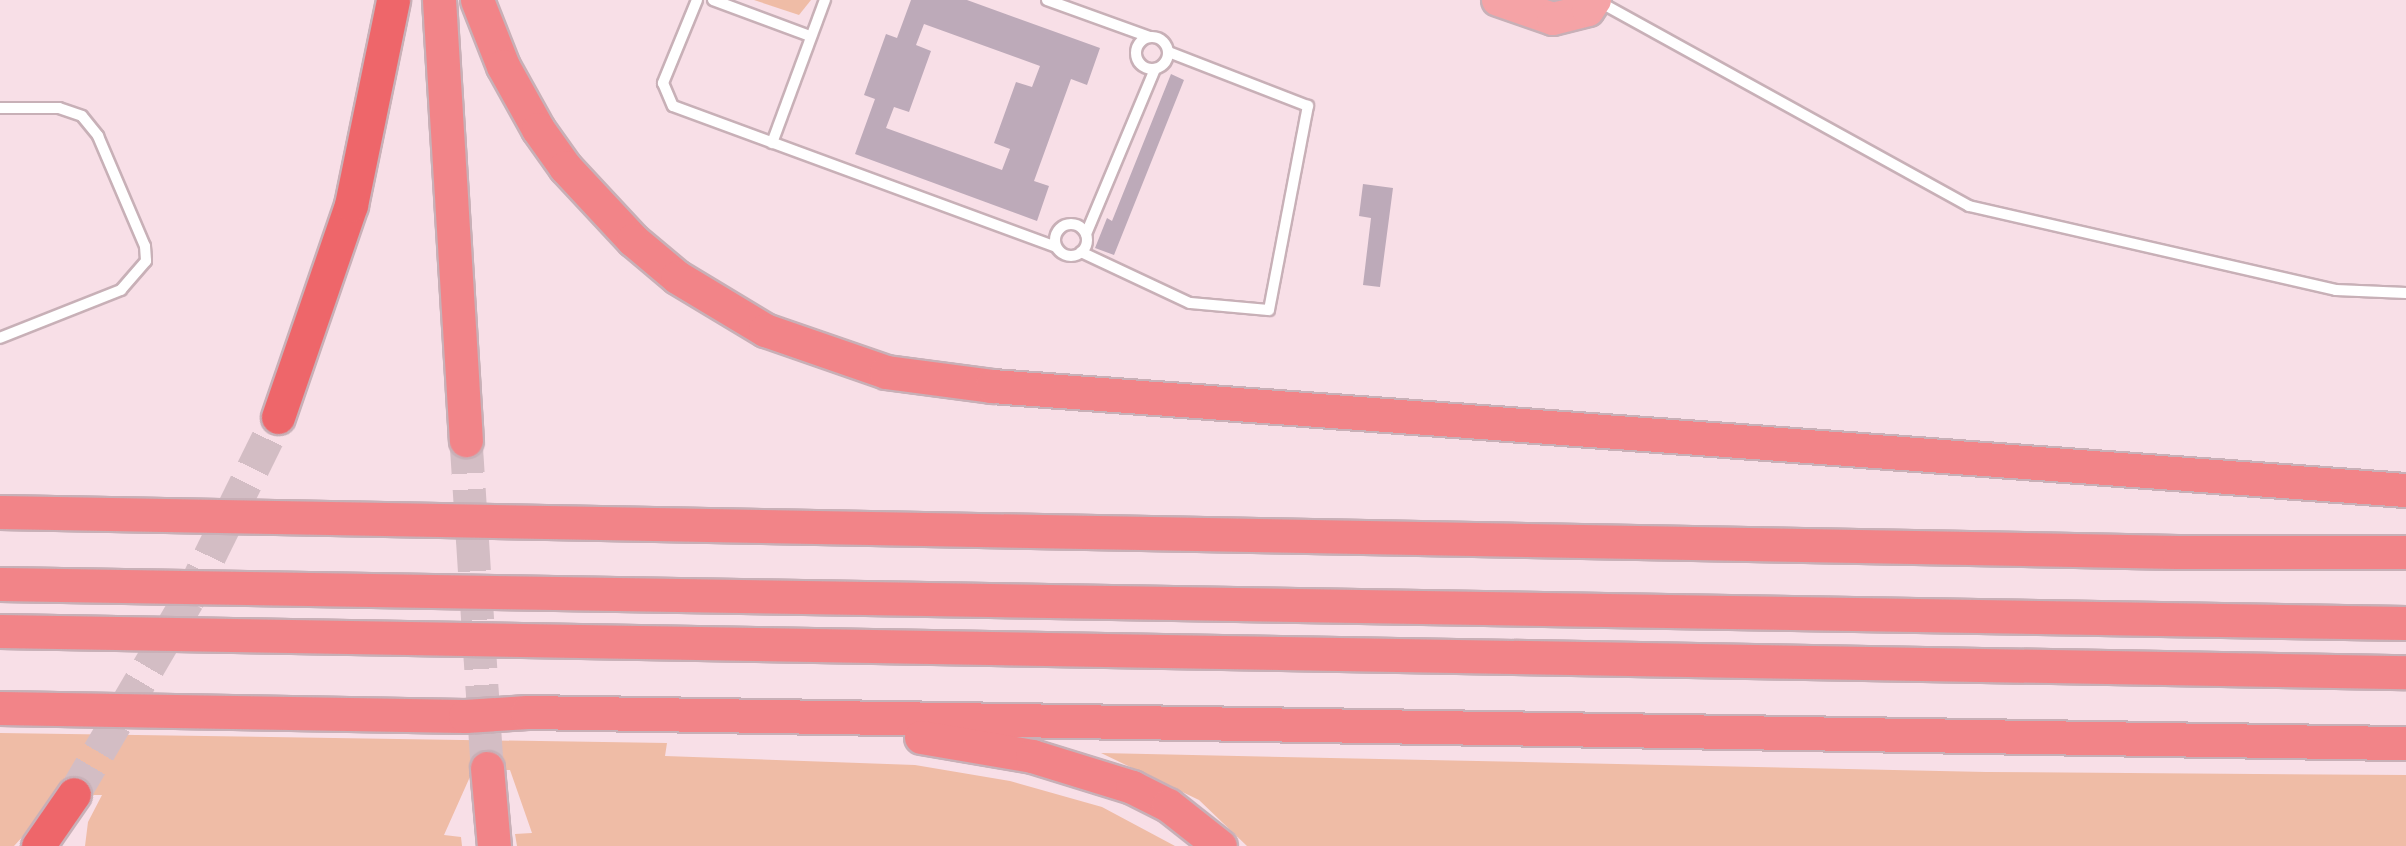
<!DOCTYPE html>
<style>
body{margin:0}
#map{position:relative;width:2406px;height:846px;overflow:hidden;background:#f8dfe7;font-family:"PT Sans",sans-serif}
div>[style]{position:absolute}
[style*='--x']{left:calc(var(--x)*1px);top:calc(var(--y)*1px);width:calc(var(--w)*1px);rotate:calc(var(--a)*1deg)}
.green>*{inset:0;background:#efbca6}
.building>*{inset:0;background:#bdaab9}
.trunk-tunnel>*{height:33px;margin-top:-16.5px;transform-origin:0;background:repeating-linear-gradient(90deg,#d3bdc4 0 33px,transparent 0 49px)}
.motorway-tunnel>*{height:33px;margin-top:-16.5px;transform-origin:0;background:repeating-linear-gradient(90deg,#d3bdc4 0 33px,transparent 0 49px)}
.roads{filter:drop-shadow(2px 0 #c8b0b7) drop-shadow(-2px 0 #c8b0b7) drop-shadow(0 2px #c8b0b7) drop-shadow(0 -2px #c8b0b7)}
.service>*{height:10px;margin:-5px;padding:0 5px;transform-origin:5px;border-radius:5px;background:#fff}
.service>.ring{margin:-5px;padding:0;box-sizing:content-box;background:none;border:10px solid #fff;border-radius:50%}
.primary>*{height:32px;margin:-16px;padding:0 16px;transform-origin:16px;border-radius:16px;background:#f5a3a6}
.trunk>*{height:33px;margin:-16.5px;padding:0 16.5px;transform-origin:16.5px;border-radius:16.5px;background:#f28488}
.motorway>*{height:33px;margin:-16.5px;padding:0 16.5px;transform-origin:16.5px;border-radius:16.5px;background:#ee666a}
span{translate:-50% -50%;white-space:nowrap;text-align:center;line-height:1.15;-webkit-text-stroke:4.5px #feeff4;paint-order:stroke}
</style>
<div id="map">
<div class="green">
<div style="clip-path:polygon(754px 0,811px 0,799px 15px)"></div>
<div style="clip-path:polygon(0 733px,667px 743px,665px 756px,915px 765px,1010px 781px,1102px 807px,1175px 846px,517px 846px,515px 834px,532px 833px,510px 770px,473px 770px,444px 835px,461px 837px,462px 846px,85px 846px,88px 822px,102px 795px,61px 795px,14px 846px,0 846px)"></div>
<div style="clip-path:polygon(1101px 753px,1986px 772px,2406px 775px,2406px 846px,1247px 846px,1199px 800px)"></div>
</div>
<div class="building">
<div style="clip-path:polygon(evenodd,911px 0,967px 0,1100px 48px,1087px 85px,1071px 79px,1034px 181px,1049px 186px,1037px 221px,855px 154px,875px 99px,864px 95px,886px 34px,897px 38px,911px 0,924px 24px,1040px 66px,1032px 87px,1016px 82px,994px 143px,1010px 149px,1002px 170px,886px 128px,894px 107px,909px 112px,931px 51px,916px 45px,924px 24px)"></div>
<div style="clip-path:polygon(1171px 74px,1184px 80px,1114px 255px,1095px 248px,1107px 218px,1112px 221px)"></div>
<div style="clip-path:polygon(1363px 184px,1393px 188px,1380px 287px,1363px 285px,1371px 218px,1359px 216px)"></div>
</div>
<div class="trunk-tunnel">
<div style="--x:466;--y:440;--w:329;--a:86.3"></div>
</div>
<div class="motorway-tunnel">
<div style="--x:74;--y:794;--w:225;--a:-59.6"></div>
<div style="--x:188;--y:600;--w:204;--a:-63.8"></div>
</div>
<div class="roads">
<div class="service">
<div style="--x:697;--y:0;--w:90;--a:112.3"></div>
<div style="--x:663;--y:83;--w:25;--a:67"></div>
<div style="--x:673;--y:106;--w:408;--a:20.2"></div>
<div style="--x:713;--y:0;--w:103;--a:20.4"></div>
<div style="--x:1047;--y:0;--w:109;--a:19.8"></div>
<div style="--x:1596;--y:0;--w:426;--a:28.9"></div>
<div style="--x:1969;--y:206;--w:376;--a:12.9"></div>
<div style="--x:2336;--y:290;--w:70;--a:2.5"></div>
<div class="ring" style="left:1136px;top:37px;width:22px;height:22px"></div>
<div style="--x:0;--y:108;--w:59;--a:0"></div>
<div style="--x:59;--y:108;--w:24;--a:19"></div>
<div style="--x:82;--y:116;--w:26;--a:51"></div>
<div style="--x:98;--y:136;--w:120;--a:66.9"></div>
<div style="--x:145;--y:246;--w:15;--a:86"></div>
<div style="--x:146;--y:261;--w:38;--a:131"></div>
<div style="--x:121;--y:290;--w:130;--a:158.4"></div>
<div style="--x:772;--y:143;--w:153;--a:-69.7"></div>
<div class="ring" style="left:1055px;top:224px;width:22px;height:22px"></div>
<div style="--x:1086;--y:234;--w:179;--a:-67.3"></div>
<div style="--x:1081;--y:252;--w:120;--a:25.1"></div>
<div style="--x:1190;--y:303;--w:79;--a:5.1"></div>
<div style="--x:1269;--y:310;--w:208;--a:-79.2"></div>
<div style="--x:1308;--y:106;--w:149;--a:-158.8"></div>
</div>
<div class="primary">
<div style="--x:1498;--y:0;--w:58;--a:19.1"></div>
<div style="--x:1553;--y:19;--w:36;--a:-14"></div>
<div style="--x:1588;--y:10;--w:12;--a:-55"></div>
</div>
<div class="trunk">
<div style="--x:439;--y:0;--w:441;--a:86.5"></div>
<div style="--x:477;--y:0;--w:71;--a:68.5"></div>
<div style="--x:503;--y:66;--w:72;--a:60.9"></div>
<div style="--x:538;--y:129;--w:47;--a:54.6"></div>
<div style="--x:565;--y:167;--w:100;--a:47"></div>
<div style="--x:633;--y:240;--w:57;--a:40.1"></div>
<div style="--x:677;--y:277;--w:103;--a:31.1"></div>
<div style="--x:765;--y:330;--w:128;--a:19.1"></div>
<div style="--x:886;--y:372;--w:107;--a:7.5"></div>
<div style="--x:992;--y:386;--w:1418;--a:4.21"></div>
<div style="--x:0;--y:512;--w:2178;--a:1.05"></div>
<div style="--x:2178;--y:552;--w:228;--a:0"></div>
<div style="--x:0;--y:584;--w:2406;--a:0.93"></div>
<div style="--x:0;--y:631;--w:2406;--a:0.98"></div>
<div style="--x:0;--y:708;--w:465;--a:1"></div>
<div style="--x:465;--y:716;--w:62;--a:-3.7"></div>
<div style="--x:527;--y:712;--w:1879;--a:0.95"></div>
<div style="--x:921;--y:737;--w:113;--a:9.7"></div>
<div style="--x:1032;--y:756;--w:105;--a:17.2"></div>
<div style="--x:1132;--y:787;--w:40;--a:26.6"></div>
<div style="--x:1168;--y:805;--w:66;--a:38.3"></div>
<div style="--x:487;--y:768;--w:78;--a:84.9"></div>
</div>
<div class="motorway">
<div style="--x:278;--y:417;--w:224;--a:-71"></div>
<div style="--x:351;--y:205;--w:209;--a:-78.4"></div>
<div style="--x:38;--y:846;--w:63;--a:-55.3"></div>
</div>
</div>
</div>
